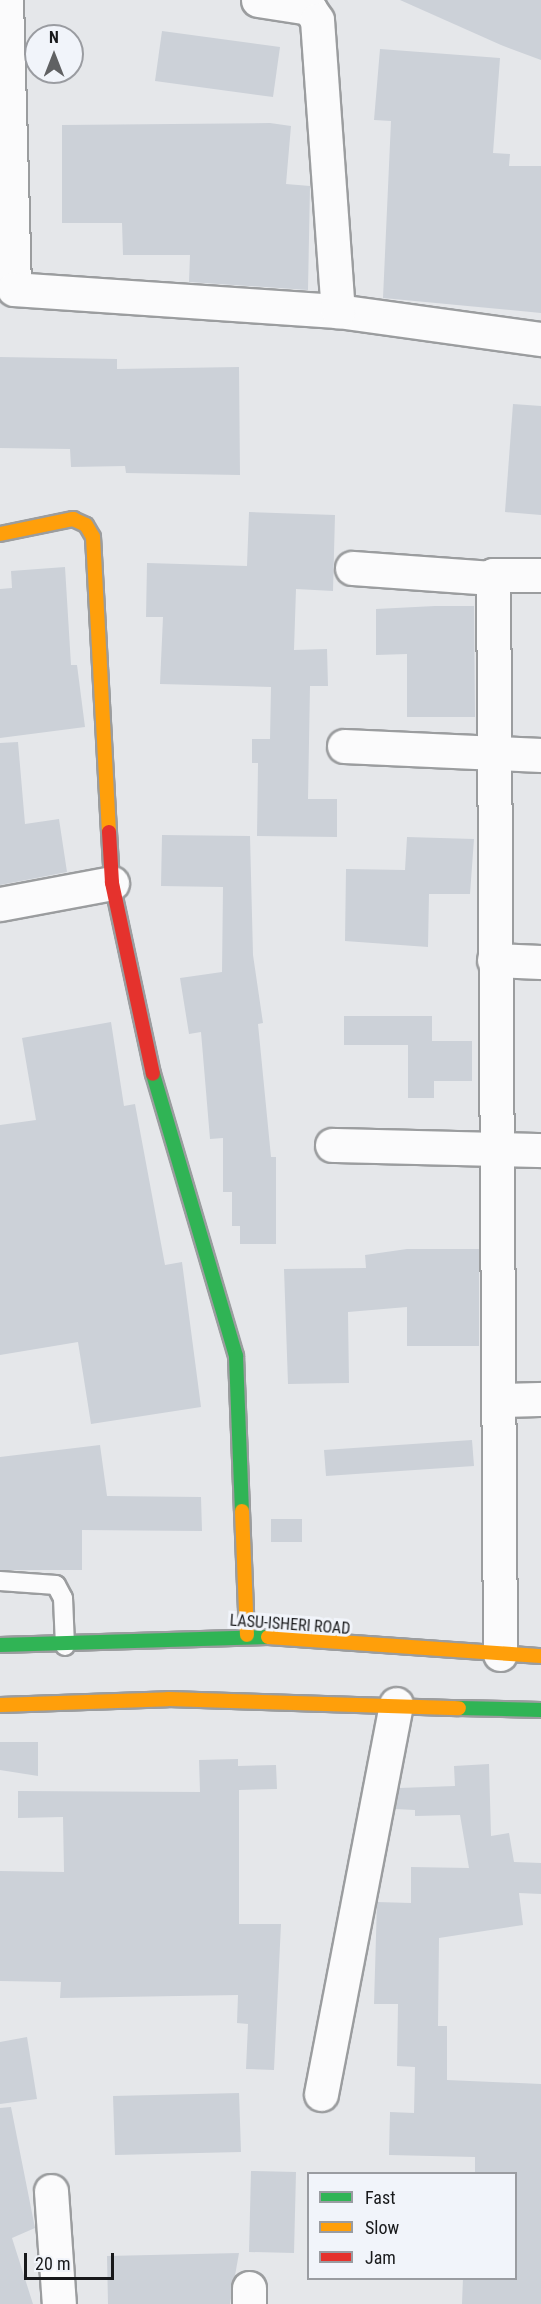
<!DOCTYPE html>
<style>
body{margin:0}
#map{position:relative;width:541px;height:2304px;overflow:hidden;background:#e5e7ea;font-family:"Roboto Condensed",sans-serif}
div>[style]{position:absolute}
[style*='--x']{left:calc(var(--x)*1px);top:calc(var(--y)*1px);width:calc(var(--w)*1px);rotate:calc(var(--a)*1deg)}
.building>*{inset:0;background:#ccd1d8}
.roads{filter:drop-shadow(2px 0 #9b9d9f) drop-shadow(-2px 0 #9b9d9f) drop-shadow(0 2px #9b9d9f) drop-shadow(0 -2px #9b9d9f)}
.lane>*{height:18px;margin:-9px;padding:0 9px;transform-origin:9px;border-radius:9px;background:#fbfbfc}
.street>*{height:33px;margin:-16.5px;padding:0 16.5px;transform-origin:16.5px;border-radius:16.5px;background:#fbfbfc}
.fast>*{height:14px;margin:-7px;padding:0 7px;transform-origin:7px;border-radius:7px;background:#30b455}
.slow>*{height:14px;margin:-7px;padding:0 7px;transform-origin:7px;border-radius:7px;background:#ff9f0a}
.jam>*{height:14px;margin:-7px;padding:0 7px;transform-origin:7px;border-radius:7px;background:#e5322d}
span{translate:-50% -50%;white-space:nowrap;text-align:center;line-height:1.15;-webkit-text-stroke:6px #f1f4fa;paint-order:stroke}
.street-label{font-size:16px;color:#18191b}
.legend{position:absolute;left:307px;top:2172px;width:210px;height:108px;box-sizing:border-box;background:#f1f4fa;border:2px solid #9a9ca1;margin:0;padding:8px 10px;list-style:none;font-size:18px;color:#18191b}
.legend li{display:flex;align-items:center;gap:12px;height:30px}
.legend b{width:30px;border:2px solid #9a9ca1}
.north{position:absolute;left:24px;top:24px;width:60px;height:60px;box-sizing:border-box;background:#f1f4fa;border:2px solid #9a9ca1;border-radius:50%;rotate:0deg;font-size:16px;font-weight:700;line-height:24px;text-align:center;color:#18191b}
.north::after{content:'';display:block;margin:auto;width:21px;height:27px;background:#606163;clip-path:polygon(50% 0,100% 100%,50% 72%,0 100%)}
.scale{position:absolute;left:24px;top:2253px;width:90px;height:27px;box-sizing:border-box;border:3px solid #18191b;border-top:0;padding-left:8px;font-size:18px;line-height:21px;white-space:nowrap;color:#18191b;-webkit-text-stroke:4px #f1f4fa;paint-order:stroke}
</style>
<div id="map">
<div class="building">
<div style="clip-path:polygon(400px 0,541px 0,541px 60px,501px 45px)"></div>
<div style="clip-path:polygon(162px 31px,280px 47px,273px 97px,155px 81px)"></div>
<div style="clip-path:polygon(380px 49px,500px 58px,493px 153px,510px 154px,509px 166px,541px 166px,541px 313px,383px 298px,391px 121px,374px 120px)"></div>
<div style="clip-path:polygon(270px 123px,291px 126px,286px 184px,310px 186px,308px 290px,189px 282px,190px 255px,123px 255px,122px 223px,62px 223px,62px 125px)"></div>
<div style="clip-path:polygon(0 357px,117px 359px,117px 369px,239px 367px,240px 475px,126px 473px,125px 466px,71px 467px,70px 449px,0 448px)"></div>
<div style="clip-path:polygon(513px 404px,541px 406px,541px 515px,505px 512px)"></div>
<div style="clip-path:polygon(249px 512px,335px 515px,333px 591px,296px 589px,294px 650px,327px 649px,328px 686px,310px 686px,308px 799px,337px 799px,337px 837px,257px 836px,258px 763px,252px 763px,252px 739px,270px 739px,271px 687px,160px 684px,163px 617px,146px 617px,147px 563px,247px 566px)"></div>
<div style="clip-path:polygon(65px 567px,71px 665px,77px 665px,85px 727px,0 738px,0 589px,12px 588px,11px 571px)"></div>
<div style="clip-path:polygon(435px 606px,474px 606px,475px 717px,407px 717px,407px 654px,376px 655px,376px 609px)"></div>
<div style="clip-path:polygon(18px 742px,25px 824px,59px 819px,67px 872px,0 885px,0 743px)"></div>
<div style="clip-path:polygon(162px 835px,250px 836px,253px 955px,263px 1023px,258px 1024px,271px 1157px,276px 1157px,276px 1244px,240px 1244px,240px 1226px,232px 1226px,232px 1192px,223px 1192px,223px 1138px,210px 1139px,201px 1032px,189px 1034px,180px 978px,222px 972px,223px 887px,161px 886px)"></div>
<div style="clip-path:polygon(407px 837px,474px 839px,470px 894px,429px 894px,428px 947px,345px 941px,346px 869px,405px 870px)"></div>
<div style="clip-path:polygon(344px 1016px,432px 1016px,432px 1041px,472px 1041px,472px 1081px,434px 1081px,434px 1098px,408px 1098px,408px 1045px,344px 1045px)"></div>
<div style="clip-path:polygon(111px 1022px,124px 1106px,135px 1104px,165px 1265px,182px 1262px,201px 1407px,91px 1424px,78px 1342px,0 1355px,0 1125px,36px 1120px,22px 1038px)"></div>
<div style="clip-path:polygon(407px 1249px,479px 1249px,479px 1346px,407px 1346px,407px 1307px,348px 1312px,349px 1383px,288px 1384px,284px 1269px,366px 1268px,365px 1255px)"></div>
<div style="clip-path:polygon(472px 1440px,474px 1466px,326px 1476px,324px 1450px)"></div>
<div style="clip-path:polygon(100px 1445px,107px 1496px,201px 1497px,202px 1531px,82px 1530px,82px 1570px,0 1570px,0 1457px)"></div>
<div style="clip-path:polygon(271px 1519px,302px 1519px,302px 1542px,271px 1542px)"></div>
<div style="clip-path:polygon(0 1742px,38px 1742px,38px 1776px,0 1770px)"></div>
<div style="clip-path:polygon(238px 1759px,238px 1766px,276px 1765px,277px 1789px,239px 1790px,239px 1924px,281px 1924px,274px 2070px,246px 2069px,248px 2024px,237px 2023px,238px 1995px,60px 1998px,61px 1982px,0 1981px,0 1871px,64px 1872px,63px 1817px,18px 1818px,18px 1791px,200px 1792px,199px 1760px)"></div>
<div style="clip-path:polygon(489px 1764px,491px 1836px,509px 1833px,514px 1862px,541px 1863px,541px 1894px,519px 1893px,523px 1925px,439px 1938px,438px 2026px,447px 2026px,447px 2080px,541px 2084px,541px 2304px,462px 2304px,463px 2278px,516px 2278px,516px 2174px,475px 2174px,475px 2157px,389px 2155px,390px 2112px,414px 2113px,415px 2067px,397px 2066px,398px 2004px,374px 2004px,377px 1902px,411px 1903px,411px 1867px,469px 1868px,460px 1815px,415px 1816px,415px 1810px,395px 1809px,399px 1788px,455px 1786px,454px 1766px)"></div>
<div style="clip-path:polygon(27px 2037px,37px 2099px,0 2104px,0 2042px)"></div>
<div style="clip-path:polygon(239px 2093px,241px 2152px,115px 2155px,113px 2096px)"></div>
<div style="clip-path:polygon(11px 2107px,35px 2228px,12px 2238px,33px 2304px,0 2304px,0 2108px)"></div>
<div style="clip-path:polygon(251px 2171px,296px 2172px,294px 2253px,249px 2252px)"></div>
<div style="clip-path:polygon(239px 2253px,230px 2304px,108px 2304px,107px 2256px)"></div>
</div>
<div class="roads">
<div class="lane">
<div style="--x:0;--y:1581;--w:56;--a:4.1"></div>
<div style="--x:56;--y:1585;--w:15;--a:62"></div>
<div style="--x:63;--y:1598;--w:48;--a:87.6"></div>
</div>
<div class="street">
<div style="--x:6;--y:0;--w:289;--a:88.4"></div>
<div style="--x:14;--y:289;--w:325;--a:3.9"></div>
<div style="--x:338;--y:311;--w:205;--a:7.9"></div>
<div style="--x:258;--y:0;--w:52;--a:8.9"></div>
<div style="--x:309;--y:8;--w:14;--a:56"></div>
<div style="--x:317;--y:20;--w:292;--a:85.9"></div>
<div style="--x:352;--y:568;--w:141;--a:4.1"></div>
<div style="--x:344;--y:746;--w:197;--a:2.6"></div>
<div style="--x:0;--y:904;--w:114;--a:-10.6"></div>
<div style="--x:494;--y:960;--w:47;--a:2.4"></div>
<div style="--x:332;--y:1145;--w:209;--a:1.4"></div>
<div style="--x:501;--y:1400;--w:40;--a:-1.4"></div>
<div style="--x:500;--y:1654;--w:1079;--a:-90.37"></div>
<div style="--x:493;--y:575;--w:48;--a:0"></div>
<div style="--x:321;--y:2094;--w:397;--a:-79.1"></div>
<div style="--x:51;--y:2191;--w:113;--a:86"></div>
<div style="--x:249;--y:2288;--w:16;--a:90"></div>
</div>
<div class="fast">
<div style="--x:153;--y:1074;--w:294;--a:73.6"></div>
<div style="--x:236;--y:1356;--w:155;--a:87.8"></div>
<div style="--x:0;--y:1645;--w:268;--a:-1.7"></div>
<div style="--x:459;--y:1708;--w:82;--a:1.4"></div>
</div>
<div class="slow">
<div style="--x:0;--y:534;--w:75;--a:-11.6"></div>
<div style="--x:73;--y:519;--w:14;--a:25"></div>
<div style="--x:86;--y:525;--w:14;--a:60"></div>
<div style="--x:93;--y:537;--w:295;--a:86.9"></div>
<div style="--x:242;--y:1511;--w:124;--a:87.7"></div>
<div style="--x:268;--y:1637;--w:274;--a:4"></div>
<div style="--x:0;--y:1705;--w:168;--a:-2"></div>
<div style="--x:168;--y:1699;--w:291;--a:1.8"></div>
</div>
<div class="jam">
<div style="--x:109;--y:832;--w:51;--a:86.6"></div>
<div style="--x:112;--y:883;--w:195;--a:77.9"></div>
</div>
</div>
<div class="street-label">
<span style="left:290px;top:1625px;rotate:4deg">LASU-ISHERI ROAD</span>
</div>
<ul class="legend">
<li><b style="height:8px;background:#30b455"></b>Fast</li>
<li><b style="height:8px;background:#ff9f0a"></b>Slow</li>
<li><b style="height:8px;background:#e5322d"></b>Jam</li>
</ul>
<div class="north">N</div>
<div class="scale">20 m</div>
</div>
